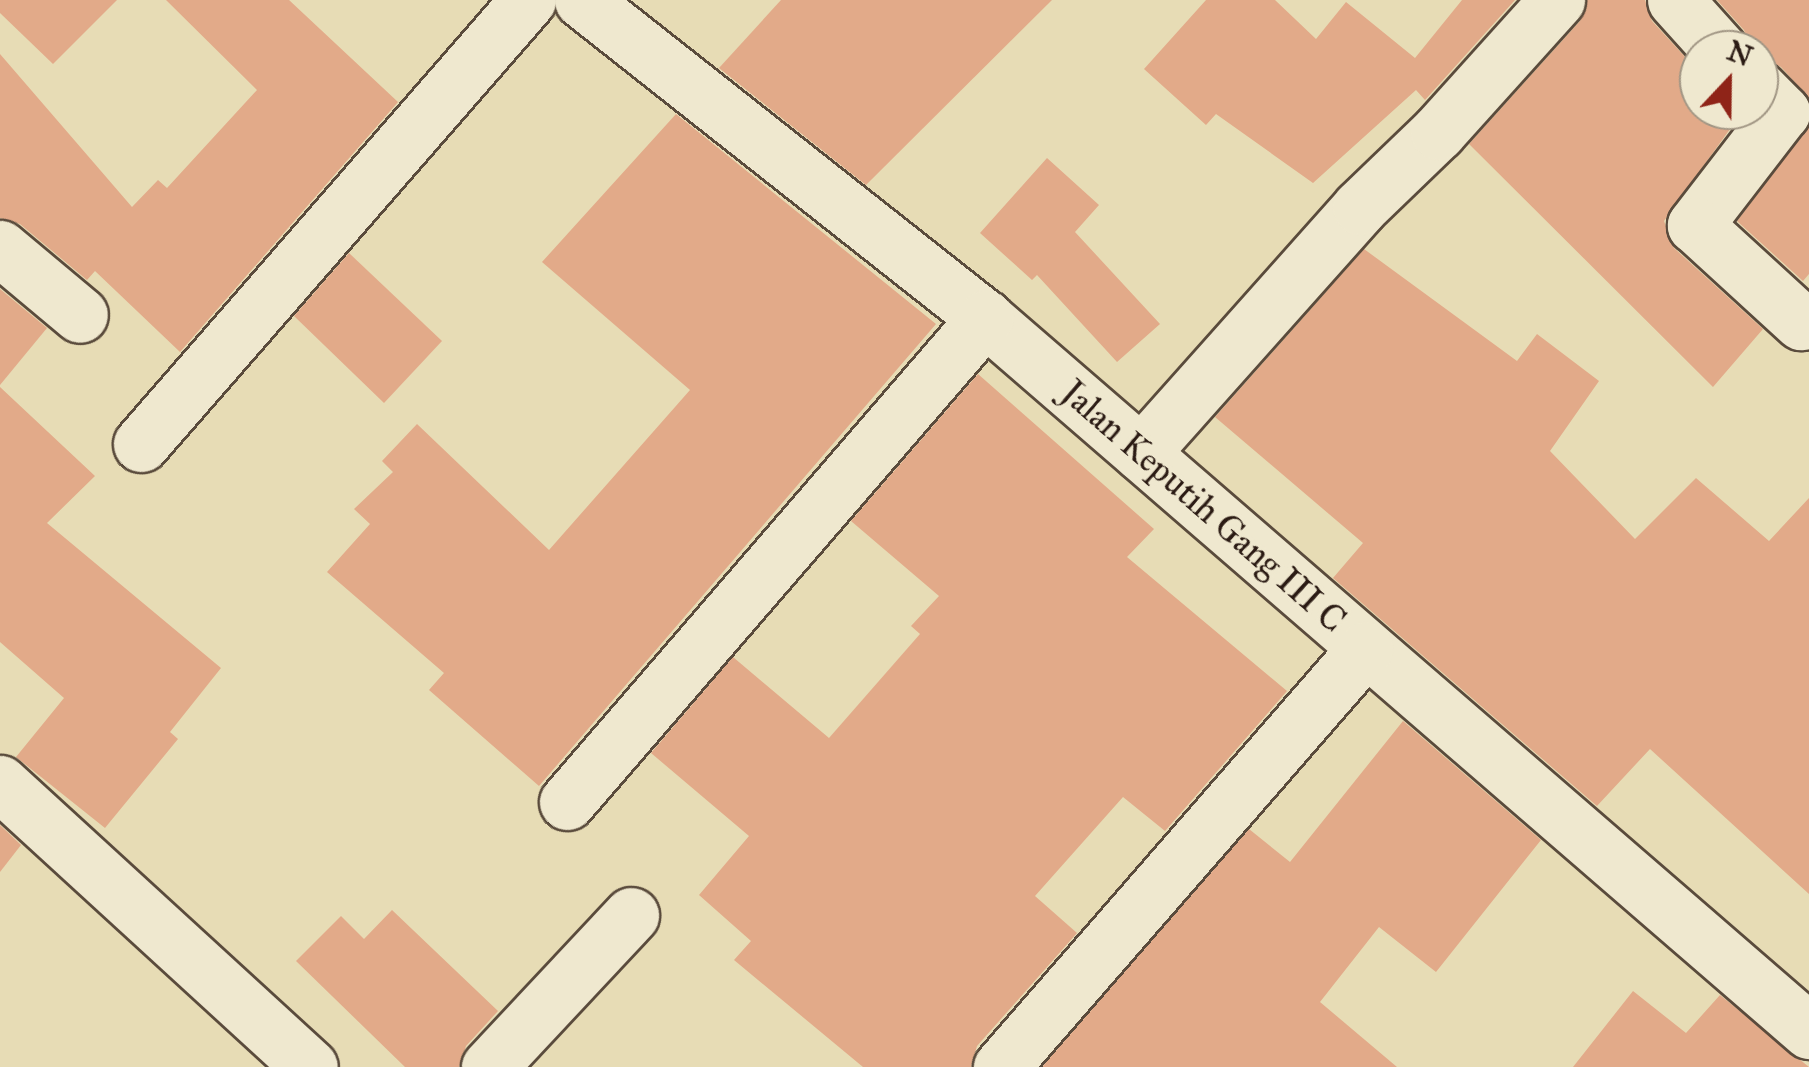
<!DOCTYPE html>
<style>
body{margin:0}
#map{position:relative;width:1809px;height:1067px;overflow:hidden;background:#e7dcb5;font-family:"IM FELL Great Primer",serif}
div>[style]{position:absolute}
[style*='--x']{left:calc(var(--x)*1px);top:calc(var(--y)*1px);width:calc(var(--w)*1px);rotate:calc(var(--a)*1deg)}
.building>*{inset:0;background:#e2aa89}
.roads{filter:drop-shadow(2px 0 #5a4b3c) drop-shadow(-2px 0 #5a4b3c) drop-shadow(0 2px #5a4b3c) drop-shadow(0 -2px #5a4b3c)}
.street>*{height:55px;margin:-27.5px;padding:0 27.5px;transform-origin:27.5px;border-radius:27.5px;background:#efe8cf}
span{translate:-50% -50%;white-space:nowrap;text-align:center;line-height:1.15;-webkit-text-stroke:8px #efe8cf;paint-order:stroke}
.street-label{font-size:35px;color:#2b1b14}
.north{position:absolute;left:1679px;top:30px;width:100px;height:100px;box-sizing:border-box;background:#efe8cf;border:2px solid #a19684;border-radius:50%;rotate:22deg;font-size:28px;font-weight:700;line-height:40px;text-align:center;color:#2b1b14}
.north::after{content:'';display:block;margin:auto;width:35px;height:45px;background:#8f2418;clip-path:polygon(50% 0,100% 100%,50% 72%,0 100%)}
</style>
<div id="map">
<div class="building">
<div style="clip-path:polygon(0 0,117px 0,53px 64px,0 13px)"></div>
<div style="clip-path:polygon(166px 0,289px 0,398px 102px,180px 352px,95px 271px,87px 280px,20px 224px,0 218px,0 54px,132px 207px,158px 180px,167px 188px,257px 90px)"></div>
<div style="clip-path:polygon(781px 0,1052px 0,866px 185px,719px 68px)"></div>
<div style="clip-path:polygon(1206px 0,1275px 0,1316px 39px,1346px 2px,1415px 58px,1462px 0,1515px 0,1425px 100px,1416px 90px,1313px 183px,1216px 114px,1206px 125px,1144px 69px)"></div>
<div style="clip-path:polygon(1587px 0,1645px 0,1652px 21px,1699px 72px,1699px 110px,1740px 115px,1664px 221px,1674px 248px,1763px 329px,1713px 387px,1469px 144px,1580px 21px)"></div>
<div style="clip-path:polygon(1717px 0,1809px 0,1809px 98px,1781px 67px,1750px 50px,1744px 30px)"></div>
<div style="clip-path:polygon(676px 114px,936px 324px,539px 786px,429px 690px,444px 673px,327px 572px,370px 524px,354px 509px,393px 472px,382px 461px,417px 424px,549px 550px,690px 390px,542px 262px)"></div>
<div style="clip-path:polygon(1809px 126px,1809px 274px,1803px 281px,1737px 221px)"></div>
<div style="clip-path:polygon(1047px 158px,1099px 205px,1075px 232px,1160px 324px,1117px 362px,1037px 275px,1032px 280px,980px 233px)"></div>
<div style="clip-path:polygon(1364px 249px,1517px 361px,1537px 334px,1599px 381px,1550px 451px,1635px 539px,1696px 478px,1769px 541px,1809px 498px,1809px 894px,1650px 749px,1597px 806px,1333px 578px,1363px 543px,1215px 417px)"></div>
<div style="clip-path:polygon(349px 253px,442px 341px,384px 403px,294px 316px)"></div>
<div style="clip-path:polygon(0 289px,47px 328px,0 385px)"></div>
<div style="clip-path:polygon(978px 374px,1154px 529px,1127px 557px,1287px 691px,1165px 831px,1123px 797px,1035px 896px,1077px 933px,977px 1046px,971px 1067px,863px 1067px,734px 960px,751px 941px,699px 895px,749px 836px,651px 753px,733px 657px,829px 738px,920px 634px,911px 626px,939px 596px,851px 521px)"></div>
<div style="clip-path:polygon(0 387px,95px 476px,47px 523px,221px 668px,170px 732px,178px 739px,105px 828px,16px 757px,64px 698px,0 642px)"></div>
<div style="clip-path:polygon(1403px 721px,1541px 840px,1436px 972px,1379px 927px,1320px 1002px,1397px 1067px,1042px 1067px,1249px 829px,1290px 862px)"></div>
<div style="clip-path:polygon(0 825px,21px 845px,0 872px)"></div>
<div style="clip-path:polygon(392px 910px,498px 1011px,466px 1046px,459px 1067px,405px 1067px,296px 961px,341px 916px,364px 939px)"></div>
<div style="clip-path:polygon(1633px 991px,1686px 1033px,1720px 995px,1809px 1067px,1573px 1067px)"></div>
</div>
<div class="roads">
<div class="street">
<div style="--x:582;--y:0;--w:513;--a:38.28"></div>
<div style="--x:985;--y:318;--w:1090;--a:40.87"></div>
<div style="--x:1675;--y:0;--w:67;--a:48"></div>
<div style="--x:1759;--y:89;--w:33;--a:45"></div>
<div style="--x:1782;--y:112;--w:143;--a:127.6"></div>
<div style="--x:1695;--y:225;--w:144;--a:42.5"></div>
<div style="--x:0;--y:248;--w:104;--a:39.9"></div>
<div style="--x:141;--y:444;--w:589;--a:-48.92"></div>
<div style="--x:1141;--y:453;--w:329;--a:-48.3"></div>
<div style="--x:1360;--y:207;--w:108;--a:-43.9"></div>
<div style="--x:1438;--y:132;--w:178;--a:-48"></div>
<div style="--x:0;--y:783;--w:420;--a:42.5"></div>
<div style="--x:567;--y:802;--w:640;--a:-49.18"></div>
<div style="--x:489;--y:1067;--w:208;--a:-46.9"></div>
<div style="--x:1001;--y:1067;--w:554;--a:-48.95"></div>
</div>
</div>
<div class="street-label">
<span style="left:1203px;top:507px;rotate:41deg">Jalan Keputih Gang III C</span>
</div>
<div class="north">N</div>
</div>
